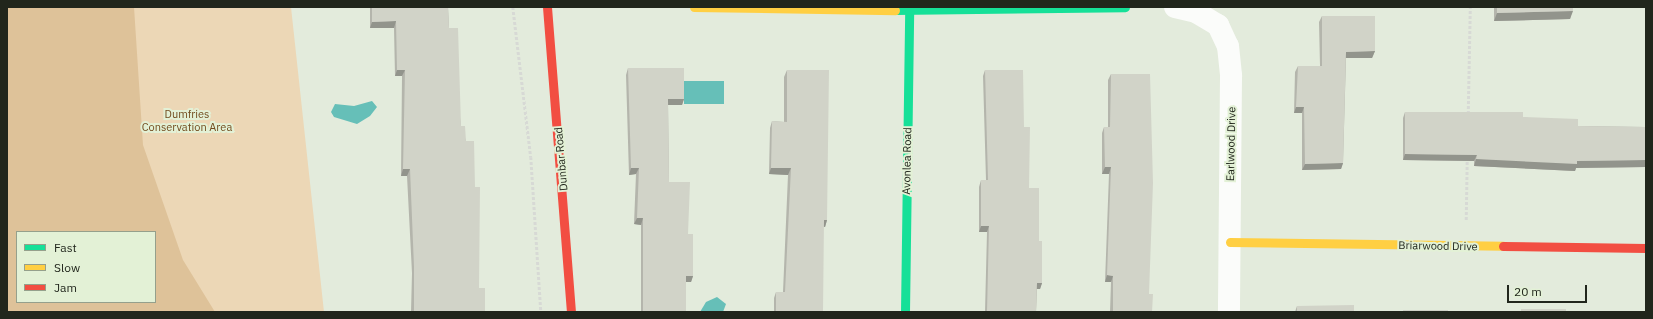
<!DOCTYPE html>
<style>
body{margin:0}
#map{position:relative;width:1653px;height:319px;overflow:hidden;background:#e3ebdc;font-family:"IBM Plex Sans",sans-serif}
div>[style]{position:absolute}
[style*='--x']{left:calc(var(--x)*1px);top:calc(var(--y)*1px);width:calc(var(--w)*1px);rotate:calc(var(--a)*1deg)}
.green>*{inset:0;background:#ecd7b6}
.forest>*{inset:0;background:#dec299}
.water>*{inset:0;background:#66bfb8}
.path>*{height:2.5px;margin-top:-1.25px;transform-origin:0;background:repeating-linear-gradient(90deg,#d7d9d5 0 3px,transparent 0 5px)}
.street>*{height:22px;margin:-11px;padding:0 11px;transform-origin:11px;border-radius:11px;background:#fbfcfa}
.fast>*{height:9px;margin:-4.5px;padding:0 4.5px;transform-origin:4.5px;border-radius:4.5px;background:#16e098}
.slow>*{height:9px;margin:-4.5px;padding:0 4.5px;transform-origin:4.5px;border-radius:4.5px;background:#ffcf43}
.jam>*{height:9px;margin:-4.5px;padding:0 4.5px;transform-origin:4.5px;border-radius:4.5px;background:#f24e42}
.wall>*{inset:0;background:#b4b5ac}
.shaded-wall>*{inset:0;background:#92948c}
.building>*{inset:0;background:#d1d3c8}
span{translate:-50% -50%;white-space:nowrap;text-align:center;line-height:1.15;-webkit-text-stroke:4px #e3f1d6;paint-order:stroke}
.park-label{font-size:11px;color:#724b1d}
.street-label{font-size:11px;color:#21261c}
.frame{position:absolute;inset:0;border:8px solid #21261c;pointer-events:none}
.legend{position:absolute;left:16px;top:231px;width:140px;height:72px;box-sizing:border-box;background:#e3f1d6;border:1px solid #95a08c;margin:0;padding:5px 7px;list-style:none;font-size:12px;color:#21261c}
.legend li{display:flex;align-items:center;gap:8px;height:20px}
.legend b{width:20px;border:1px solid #95a08c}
.scale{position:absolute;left:1507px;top:285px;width:80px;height:18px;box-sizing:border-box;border:2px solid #21261c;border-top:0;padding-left:5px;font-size:12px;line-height:14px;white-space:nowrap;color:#21261c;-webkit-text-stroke:3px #e3f1d6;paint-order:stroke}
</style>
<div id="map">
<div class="green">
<div style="clip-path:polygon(evenodd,7px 7px,291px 7px,324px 312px,7px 312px,7px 7px,17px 232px,155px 232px,155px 302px,17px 302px,17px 232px)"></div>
</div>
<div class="forest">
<div style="clip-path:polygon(evenodd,7px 7px,134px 7px,143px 145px,183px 260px,215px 312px,7px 312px,7px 7px,17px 232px,155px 232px,155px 302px,17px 302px,17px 232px)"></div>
</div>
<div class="water">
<div style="clip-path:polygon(684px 81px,724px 81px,724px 104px,684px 104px)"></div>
<div style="clip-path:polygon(372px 101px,377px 107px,370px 116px,357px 124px,334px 117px,331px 112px,335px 104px,354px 106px)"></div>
<div style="clip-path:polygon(717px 297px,726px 304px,723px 312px,700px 312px,706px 302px)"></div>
</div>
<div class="path">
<div style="--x:513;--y:7;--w:151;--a:83.2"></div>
<div style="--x:531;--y:157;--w:155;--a:86.3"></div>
<div style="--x:1468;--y:114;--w:107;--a:-88.9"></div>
<div style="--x:1466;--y:220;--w:61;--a:-89.1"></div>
</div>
<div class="street">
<div style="--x:1175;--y:7;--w:22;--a:13"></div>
<div style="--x:1196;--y:12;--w:26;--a:31"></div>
<div style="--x:1218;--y:25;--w:23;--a:65"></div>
<div style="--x:1228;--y:46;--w:30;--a:84"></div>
<div style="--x:1231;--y:76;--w:236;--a:90.5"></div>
</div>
<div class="fast">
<div style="--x:895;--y:10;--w:230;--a:-0.7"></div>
<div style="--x:905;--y:312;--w:302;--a:-89.2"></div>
</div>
<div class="slow">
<div style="--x:694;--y:7;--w:201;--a:0.9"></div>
<div style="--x:1230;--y:242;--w:273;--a:0.8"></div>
</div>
<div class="jam">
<div style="--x:547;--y:7;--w:306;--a:85.5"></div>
<div style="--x:1503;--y:246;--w:143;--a:0.8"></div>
</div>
<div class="wall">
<div style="clip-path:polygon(370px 7px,448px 7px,449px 28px,461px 126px,466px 141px,479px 288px,485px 312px,411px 312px,412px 273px,407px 176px,401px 176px,402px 76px,395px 76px,394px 28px,370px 28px)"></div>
<div style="clip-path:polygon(1494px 7px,1573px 7px,1570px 19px,1494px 21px)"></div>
<div style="clip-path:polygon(1322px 16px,1375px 51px,1372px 58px,1346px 58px,1343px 163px,1341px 169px,1302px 170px,1302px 113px,1294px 113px,1295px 72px,1298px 66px,1320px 66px,1319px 22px)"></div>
<div style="clip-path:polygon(628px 68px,684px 99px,682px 105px,668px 105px,669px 182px,688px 234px,693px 276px,691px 282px,686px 282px,686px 312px,641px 312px,641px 225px,634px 224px,636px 174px,629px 175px,626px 75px)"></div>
<div style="clip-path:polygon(787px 70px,827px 220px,825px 227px,823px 226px,823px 312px,774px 312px,774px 298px,776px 292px,783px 292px,788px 175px,769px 174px,770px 128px,772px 121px,784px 122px,784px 77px)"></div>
<div style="clip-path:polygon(985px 70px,1024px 127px,1029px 188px,1039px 241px,1042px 283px,1040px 289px,1037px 289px,1036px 312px,985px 312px,987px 232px,979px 232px,979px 187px,981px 180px,986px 180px,983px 76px)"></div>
<div style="clip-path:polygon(1111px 74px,1149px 294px,1152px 312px,1110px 312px,1111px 282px,1105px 282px,1109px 174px,1102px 174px,1102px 133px,1104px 127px,1108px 127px,1108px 80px)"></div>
<div style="clip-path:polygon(1405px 112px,1523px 117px,1578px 126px,1645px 127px,1646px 123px,1646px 167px,1576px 168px,1575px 171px,1474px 166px,1474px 161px,1403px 160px,1403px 118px)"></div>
<div style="clip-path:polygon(1297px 306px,1354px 312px,1295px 312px)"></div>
</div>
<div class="shaded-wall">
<div style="clip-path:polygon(1573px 11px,1570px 19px,1494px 21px,1497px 13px)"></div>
<div style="clip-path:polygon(396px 21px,394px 28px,370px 28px,372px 22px)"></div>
<div style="clip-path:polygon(1375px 51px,1372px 58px,1344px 58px,1346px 52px)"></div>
<div style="clip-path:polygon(397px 70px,405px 70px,402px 76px,395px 76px)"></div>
<div style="clip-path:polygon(668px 99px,684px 99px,682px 105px,666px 105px)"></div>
<div style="clip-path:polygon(1296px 107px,1304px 107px,1302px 113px,1294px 113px)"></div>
<div style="clip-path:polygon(1405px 154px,1477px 155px,1474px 161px,1403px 160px)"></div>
<div style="clip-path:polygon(1476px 159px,1577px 161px,1646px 160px,1646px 167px,1576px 168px,1575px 171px,1474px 166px)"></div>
<div style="clip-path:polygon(1343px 163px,1341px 169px,1302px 170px,1305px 164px)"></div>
<div style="clip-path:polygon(1105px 167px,1111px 167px,1109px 174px,1102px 174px)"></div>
<div style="clip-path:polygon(631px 168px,639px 168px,636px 174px,629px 175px)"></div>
<div style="clip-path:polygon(771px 168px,791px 168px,788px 175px,769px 174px)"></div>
<div style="clip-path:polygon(403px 169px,410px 169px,407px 176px,401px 176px)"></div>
<div style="clip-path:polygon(637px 218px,643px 218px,641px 225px,634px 224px)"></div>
<div style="clip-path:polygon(824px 220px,827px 220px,825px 227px,821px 226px)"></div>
<div style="clip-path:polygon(981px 226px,989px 226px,987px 232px,979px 232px)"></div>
<div style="clip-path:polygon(1107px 275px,1113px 276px,1111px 282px,1105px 282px)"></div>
<div style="clip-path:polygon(686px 276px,693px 276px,691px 282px,683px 282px)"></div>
<div style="clip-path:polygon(1037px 283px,1042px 283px,1040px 289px,1034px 289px)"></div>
</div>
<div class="building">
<div style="clip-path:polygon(372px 7px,448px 7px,449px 28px,458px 28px,461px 126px,465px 126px,466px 141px,474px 141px,475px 187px,480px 187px,479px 288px,485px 288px,485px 312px,414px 312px,414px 267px,410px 169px,403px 169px,405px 70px,397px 70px,396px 21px,372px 22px)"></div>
<div style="clip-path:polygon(1497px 7px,1573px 7px,1573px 11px,1497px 13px)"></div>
<div style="clip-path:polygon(1322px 16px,1375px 16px,1375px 51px,1346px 52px,1343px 163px,1305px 164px,1304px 107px,1296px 107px,1298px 66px,1322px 66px)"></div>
<div style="clip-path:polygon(628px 68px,684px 68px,684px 99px,668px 99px,669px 182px,690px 182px,688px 234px,693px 234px,693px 276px,686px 276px,686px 312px,643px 312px,643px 218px,637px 218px,639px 168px,631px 168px)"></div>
<div style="clip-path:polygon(787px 70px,829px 70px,827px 220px,824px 220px,823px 312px,776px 312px,776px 292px,785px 292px,791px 168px,771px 168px,772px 121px,787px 122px)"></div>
<div style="clip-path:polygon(985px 70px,1023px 70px,1024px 127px,1030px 127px,1029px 188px,1039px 188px,1039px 241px,1042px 241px,1042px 283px,1037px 283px,1036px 312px,987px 312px,989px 226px,981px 226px,981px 180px,988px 180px)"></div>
<div style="clip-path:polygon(1111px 74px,1150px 74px,1153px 183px,1149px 294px,1153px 294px,1152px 312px,1113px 312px,1113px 276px,1107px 275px,1111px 167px,1105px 167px,1104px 127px,1110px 127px)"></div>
<div style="clip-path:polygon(1405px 112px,1523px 112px,1523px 117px,1578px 119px,1578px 126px,1646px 127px,1646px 160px,1577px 161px,1577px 164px,1476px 159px,1477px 155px,1405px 154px)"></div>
<div style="clip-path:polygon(1354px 305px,1354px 312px,1297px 312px,1297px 306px)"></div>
<div style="clip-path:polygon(1521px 309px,1566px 309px,1566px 312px,1521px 312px)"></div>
<div style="clip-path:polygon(1403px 310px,1448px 310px,1448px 312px,1403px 312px)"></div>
</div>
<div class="park-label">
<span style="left:187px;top:121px">Dumfries<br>Conservation Area</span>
</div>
<div class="street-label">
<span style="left:1231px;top:144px;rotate:-89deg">Earlwood Drive</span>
<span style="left:561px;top:159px;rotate:-95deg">Dunbar Road</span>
<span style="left:907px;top:161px;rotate:-89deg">Avonlea Road</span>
<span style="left:1438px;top:246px;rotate:1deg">Briarwood Drive</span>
</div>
<div class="frame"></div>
<ul class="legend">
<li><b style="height:5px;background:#16e098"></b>Fast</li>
<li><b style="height:5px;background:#ffcf43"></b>Slow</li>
<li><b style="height:5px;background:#f24e42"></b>Jam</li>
</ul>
<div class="scale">20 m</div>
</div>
